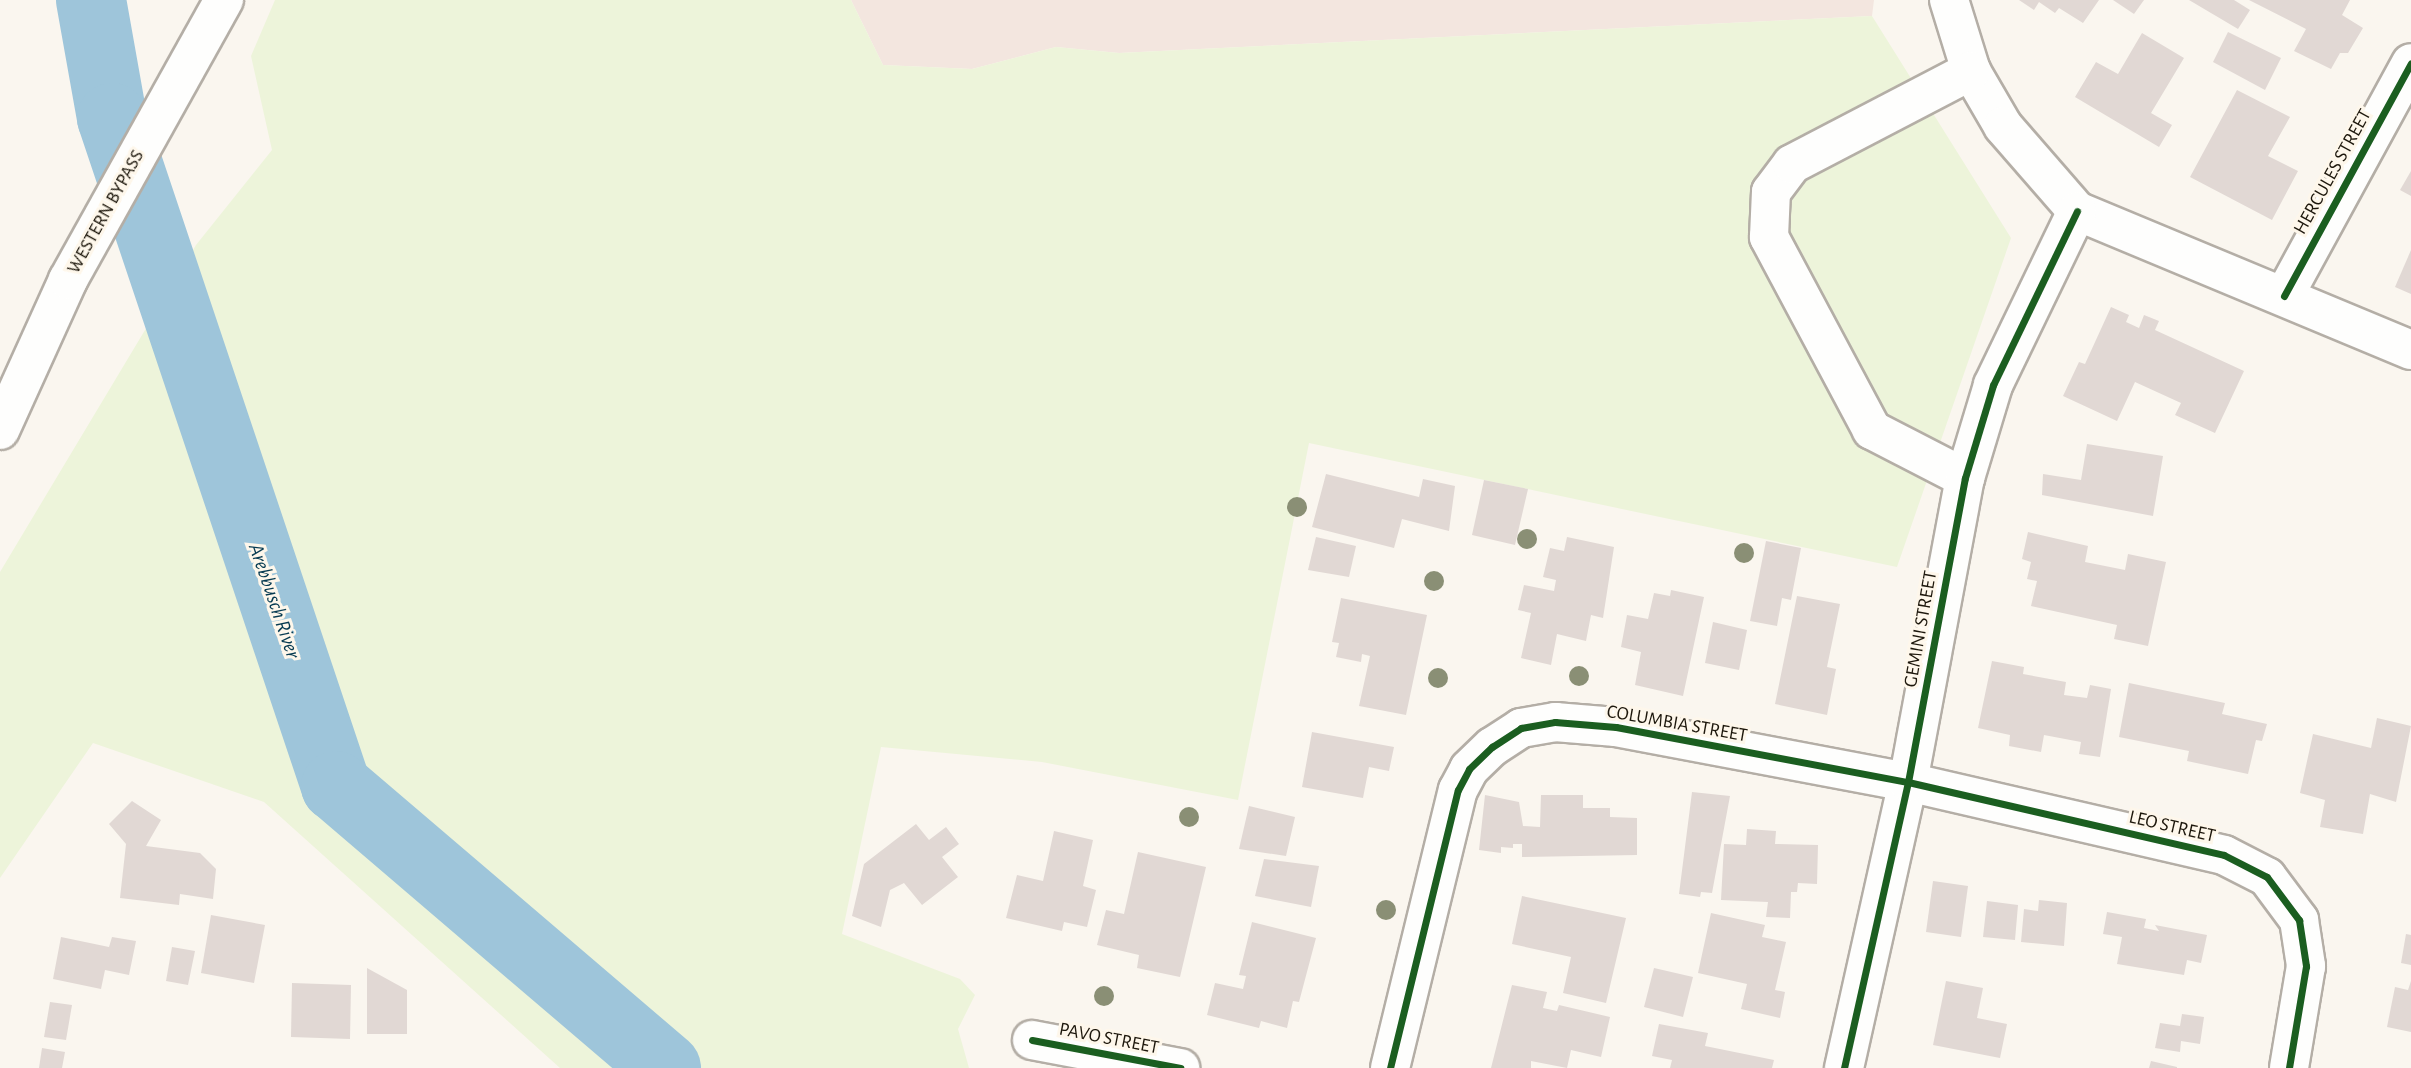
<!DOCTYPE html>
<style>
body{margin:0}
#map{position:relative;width:2411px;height:1068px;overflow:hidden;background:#faf6ef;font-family:"Alegreya Sans",sans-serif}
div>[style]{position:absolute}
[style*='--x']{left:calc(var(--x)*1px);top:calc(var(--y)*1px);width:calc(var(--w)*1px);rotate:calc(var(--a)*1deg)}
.education>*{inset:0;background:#f3e6df}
.green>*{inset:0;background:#edf4da}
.river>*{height:70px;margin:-35px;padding:0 35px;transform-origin:35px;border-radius:35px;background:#9ec5da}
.building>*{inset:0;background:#e1d8d4}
.roads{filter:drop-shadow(2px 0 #b4aea6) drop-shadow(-2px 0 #b4aea6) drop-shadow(0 2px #b4aea6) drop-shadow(0 -2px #b4aea6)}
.minor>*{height:38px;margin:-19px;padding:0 19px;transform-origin:19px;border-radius:19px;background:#fefefd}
.highway>*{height:38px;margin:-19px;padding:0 19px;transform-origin:19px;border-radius:19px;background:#fefefd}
.cycleway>*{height:7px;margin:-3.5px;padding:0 3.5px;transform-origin:3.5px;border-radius:3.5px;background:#1b5e20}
.trees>*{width:20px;height:20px;margin:-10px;border-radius:50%;background:#8a8f75}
span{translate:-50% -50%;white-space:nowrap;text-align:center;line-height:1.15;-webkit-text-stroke:6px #fef7eb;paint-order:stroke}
.street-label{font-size:19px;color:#1d170c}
.water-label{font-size:21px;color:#063a51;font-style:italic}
</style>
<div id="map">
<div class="education">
<div style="clip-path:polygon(851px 0,1874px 0,1872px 16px,1119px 53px,1056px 47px,972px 69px,883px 65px)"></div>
</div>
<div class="green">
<div style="clip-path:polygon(275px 0,851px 0,883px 65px,972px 69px,1056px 47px,1119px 53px,1872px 16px,2011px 238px,1897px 567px,1309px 443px,1238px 800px,1042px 762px,881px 747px,842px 934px,960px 979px,975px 995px,958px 1029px,969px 1068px,560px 1068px,264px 802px,93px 743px,0 878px,0 572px,196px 245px,272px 150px,251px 56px)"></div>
</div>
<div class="river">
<div style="--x:91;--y:0;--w:120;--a:79.9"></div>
<div style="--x:112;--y:118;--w:705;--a:71.46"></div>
<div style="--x:336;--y:786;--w:434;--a:40.5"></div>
</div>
<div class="building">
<div style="clip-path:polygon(2019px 0,2099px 0,2083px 23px,2059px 8px,2055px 13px,2039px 2px,2034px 10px)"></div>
<div style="clip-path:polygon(2113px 0,2144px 0,2134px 14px)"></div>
<div style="clip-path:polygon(2189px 0,2234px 0,2250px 10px,2238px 29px)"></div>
<div style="clip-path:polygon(2249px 0,2350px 0,2342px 15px,2363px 28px,2348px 53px,2340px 53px,2331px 69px,2294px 51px,2306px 29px)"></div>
<div style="clip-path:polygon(2228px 32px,2281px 58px,2265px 90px,2213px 62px)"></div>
<div style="clip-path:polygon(2142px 33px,2184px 58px,2151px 113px,2172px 125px,2159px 147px,2075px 97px,2096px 62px,2118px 74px)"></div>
<div style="clip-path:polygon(2237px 90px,2290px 117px,2268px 156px,2298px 171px,2272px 220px,2190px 177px)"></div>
<div style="clip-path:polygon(2411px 171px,2411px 196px,2400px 190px)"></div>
<div style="clip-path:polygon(2411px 250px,2411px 294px,2395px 287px)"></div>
<div style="clip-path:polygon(2111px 307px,2129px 315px,2126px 322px,2139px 328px,2144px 315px,2159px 321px,2155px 330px,2244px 371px,2215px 433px,2175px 415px,2181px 403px,2135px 382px,2117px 421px,2063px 396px,2079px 362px,2085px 364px)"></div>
<div style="clip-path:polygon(2087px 444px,2163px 456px,2153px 516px,2042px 495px,2043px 474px,2081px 480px)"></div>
<div style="clip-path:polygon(1326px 474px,1419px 497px,1423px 479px,1455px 486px,1449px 531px,1402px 519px,1394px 548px,1312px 527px)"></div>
<div style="clip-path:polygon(1484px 480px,1528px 489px,1515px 545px,1472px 535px)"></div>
<div style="clip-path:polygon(2028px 532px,2088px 546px,2085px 562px,2125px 570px,2128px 554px,2166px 562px,2148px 646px,2114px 639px,2117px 625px,2031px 606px,2037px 581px,2027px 579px,2031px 562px,2022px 559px)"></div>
<div style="clip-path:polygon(1316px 537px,1356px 546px,1349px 577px,1308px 570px)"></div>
<div style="clip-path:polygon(1567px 537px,1614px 547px,1603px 618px,1591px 615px,1586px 641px,1557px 634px,1551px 665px,1521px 658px,1531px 613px,1518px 610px,1524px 585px,1554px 591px,1556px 580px,1543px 577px,1550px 548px,1564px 551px)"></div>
<div style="clip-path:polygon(1766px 541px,1801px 548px,1791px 600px,1782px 598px,1777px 626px,1750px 621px)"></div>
<div style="clip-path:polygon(1671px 590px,1704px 597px,1683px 696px,1635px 685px,1641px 652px,1621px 647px,1627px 615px,1648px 619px,1654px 593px,1670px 596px)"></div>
<div style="clip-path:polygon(1797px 596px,1840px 604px,1827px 667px,1836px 669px,1827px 715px,1775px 704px)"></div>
<div style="clip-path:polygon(1341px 598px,1427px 615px,1406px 715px,1359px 706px,1370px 656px,1362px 654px,1361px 662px,1336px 657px,1339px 643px,1332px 642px)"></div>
<div style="clip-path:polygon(1713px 622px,1747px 630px,1739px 670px,1705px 663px)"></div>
<div style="clip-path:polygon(1992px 661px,2024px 667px,2023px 674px,2066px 682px,2064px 695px,2087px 698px,2090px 685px,2111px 689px,2100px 757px,2079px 754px,2081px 742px,2044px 735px,2041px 752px,2009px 746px,2010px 735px,1978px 728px)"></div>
<div style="clip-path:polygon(2129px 683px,2225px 703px,2222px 714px,2267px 724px,2262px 741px,2256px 740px,2248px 774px,2187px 761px,2189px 751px,2119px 737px)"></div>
<div style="clip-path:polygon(2377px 718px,2411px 726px,2396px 802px,2370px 794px,2363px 834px,2320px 827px,2325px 800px,2300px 793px,2313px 734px,2371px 748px)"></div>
<div style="clip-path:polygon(1312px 732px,1394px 747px,1389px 771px,1369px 767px,1363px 798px,1302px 787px)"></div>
<div style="clip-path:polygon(1692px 792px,1730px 796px,1712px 893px,1701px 892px,1700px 897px,1679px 894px)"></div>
<div style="clip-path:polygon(1485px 795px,1519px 802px,1523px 826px,1540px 827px,1541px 795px,1583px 795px,1583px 808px,1610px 808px,1610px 817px,1637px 818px,1637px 855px,1522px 857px,1522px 844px,1513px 844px,1513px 848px,1501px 847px,1501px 853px,1479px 850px)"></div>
<div style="clip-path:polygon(132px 801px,161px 820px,146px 846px,200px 853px,216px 869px,213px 899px,180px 894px,179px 905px,120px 898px,126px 844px,109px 824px)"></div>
<div style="clip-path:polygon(1249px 806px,1295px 817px,1286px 856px,1239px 849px)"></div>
<div style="clip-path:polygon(916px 824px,929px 840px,946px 827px,959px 844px,942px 857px,958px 877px,922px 905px,904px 883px,890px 890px,881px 927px,852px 916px,864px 864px)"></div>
<div style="clip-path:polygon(1747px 829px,1776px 831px,1775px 844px,1818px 845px,1817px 884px,1798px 883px,1797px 892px,1791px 892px,1790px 918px,1766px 917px,1768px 902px,1721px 900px,1724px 844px,1746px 845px)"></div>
<div style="clip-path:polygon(1054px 831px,1093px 840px,1083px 886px,1096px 890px,1087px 927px,1064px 922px,1062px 931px,1006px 918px,1017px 875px,1043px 881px)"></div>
<div style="clip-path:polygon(1138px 852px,1206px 867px,1180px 977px,1137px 968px,1139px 955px,1097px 945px,1106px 910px,1124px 914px)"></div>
<div style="clip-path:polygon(1264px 859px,1319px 866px,1311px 907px,1255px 896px)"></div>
<div style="clip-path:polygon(1933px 881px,1968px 886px,1961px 937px,1926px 932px)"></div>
<div style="clip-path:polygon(1522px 896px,1626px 918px,1606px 1003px,1563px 993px,1571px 957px,1512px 944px)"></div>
<div style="clip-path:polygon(2039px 900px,2067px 903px,2064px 946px,2021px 942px,2024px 909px,2038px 911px)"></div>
<div style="clip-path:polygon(1987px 901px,2018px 905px,2015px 940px,1983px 937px)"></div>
<div style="clip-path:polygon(2107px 912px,2146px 919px,2144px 928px,2159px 931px,2155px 925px,2207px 935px,2201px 963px,2187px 960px,2184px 975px,2117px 964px,2122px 937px,2103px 934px)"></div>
<div style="clip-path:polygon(1711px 913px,1765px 925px,1762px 937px,1786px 942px,1775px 990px,1785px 992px,1780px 1018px,1741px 1009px,1747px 984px,1698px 973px)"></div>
<div style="clip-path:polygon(211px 915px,265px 925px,254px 983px,201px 973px)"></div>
<div style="clip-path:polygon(1252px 922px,1316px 938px,1299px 1002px,1293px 1001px,1287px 1028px,1261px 1021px,1259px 1028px,1207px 1015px,1215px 983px,1243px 989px,1246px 976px,1239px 975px)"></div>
<div style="clip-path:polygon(2406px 934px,2411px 935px,2411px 965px,2401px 963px)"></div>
<div style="clip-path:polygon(61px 937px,109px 947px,112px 937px,136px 941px,129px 975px,105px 970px,101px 989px,53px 979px)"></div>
<div style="clip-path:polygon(172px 947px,195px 951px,188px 985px,166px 981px)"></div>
<div style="clip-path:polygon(367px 968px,407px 990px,407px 1034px,367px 1034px)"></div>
<div style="clip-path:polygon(1654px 968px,1693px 977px,1683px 1017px,1644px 1007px)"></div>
<div style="clip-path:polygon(1946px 981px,1983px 988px,1977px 1018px,2007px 1024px,2000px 1058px,1933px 1045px)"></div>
<div style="clip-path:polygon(2411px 981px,2411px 1032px,2387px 1027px,2395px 987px,2408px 990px)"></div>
<div style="clip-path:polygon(292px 983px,351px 985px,350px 1039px,291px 1037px)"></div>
<div style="clip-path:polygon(1512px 985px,1547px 992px,1543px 1008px,1557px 1011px,1559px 1005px,1610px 1017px,1601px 1057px,1571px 1050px,1567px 1068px,1531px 1061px,1531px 1068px,1491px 1068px)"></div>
<div style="clip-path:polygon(50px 1002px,72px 1005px,66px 1040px,44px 1037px)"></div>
<div style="clip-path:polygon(2182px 1014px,2204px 1017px,2200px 1044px,2181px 1041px,2180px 1052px,2155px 1048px,2160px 1023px,2180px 1026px)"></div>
<div style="clip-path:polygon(1659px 1024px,1708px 1033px,1705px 1046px,1774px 1060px,1772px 1068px,1670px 1068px,1672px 1060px,1652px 1056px)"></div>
<div style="clip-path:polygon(42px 1048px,65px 1052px,62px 1068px,39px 1068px)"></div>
<div style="clip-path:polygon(2151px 1061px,2177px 1067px,2177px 1068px,2149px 1068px)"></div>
</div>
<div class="roads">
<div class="minor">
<div style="--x:1949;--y:0;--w:74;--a:72.8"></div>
<div style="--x:1971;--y:71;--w:64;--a:59.8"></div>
<div style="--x:2003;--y:126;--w:113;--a:49"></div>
<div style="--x:2077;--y:211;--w:362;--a:22.6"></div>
<div style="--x:2284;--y:296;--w:265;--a:-61.4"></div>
<div style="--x:1965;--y:478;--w:105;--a:-152.7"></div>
<div style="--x:1872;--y:430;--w:219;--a:-118.1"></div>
<div style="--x:1769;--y:237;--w:45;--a:-87.5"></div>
<div style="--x:1771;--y:192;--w:35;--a:-53"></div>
<div style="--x:1792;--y:164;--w:202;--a:-27.5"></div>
<div style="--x:1032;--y:1040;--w:151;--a:10.7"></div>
<div style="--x:1390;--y:1068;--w:286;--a:-76.3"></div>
<div style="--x:1458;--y:790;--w:24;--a:-62"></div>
<div style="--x:1469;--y:769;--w:32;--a:-44"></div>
<div style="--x:1492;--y:747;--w:35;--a:-33"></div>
<div style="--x:1521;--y:728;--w:35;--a:-10"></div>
<div style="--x:1555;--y:722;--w:61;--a:4.7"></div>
<div style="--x:1616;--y:727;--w:297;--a:10.7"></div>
<div style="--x:1908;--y:782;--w:324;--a:13"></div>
<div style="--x:2224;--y:855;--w:48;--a:27.1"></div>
<div style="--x:2267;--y:877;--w:54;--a:53.3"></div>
<div style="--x:2299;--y:920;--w:47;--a:81.3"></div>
<div style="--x:2306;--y:966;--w:103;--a:99.5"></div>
<div style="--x:1844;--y:1068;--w:293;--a:-77.4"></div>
<div style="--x:1908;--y:782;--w:309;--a:-79.4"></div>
<div style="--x:1965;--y:478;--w:97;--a:-73.2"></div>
<div style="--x:1993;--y:385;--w:193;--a:-64.2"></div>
</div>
<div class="highway">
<div style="--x:0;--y:430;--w:165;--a:-65.6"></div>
<div style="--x:68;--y:280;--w:321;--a:-60.9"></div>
</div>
</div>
<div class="cycleway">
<div style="--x:2284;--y:296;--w:265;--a:-61.4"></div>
<div style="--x:1032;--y:1040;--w:151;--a:10.7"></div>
<div style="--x:1390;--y:1068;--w:286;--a:-76.3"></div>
<div style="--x:1458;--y:790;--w:24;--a:-62"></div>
<div style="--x:1469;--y:769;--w:32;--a:-44"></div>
<div style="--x:1492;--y:747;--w:35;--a:-33"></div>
<div style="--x:1521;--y:728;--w:35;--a:-10"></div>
<div style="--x:1555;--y:722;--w:61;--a:4.7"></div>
<div style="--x:1616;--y:727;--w:297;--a:10.7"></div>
<div style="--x:1908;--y:782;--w:324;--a:13"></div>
<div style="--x:2224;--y:855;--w:48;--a:27.1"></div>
<div style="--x:2267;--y:877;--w:54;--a:53.3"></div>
<div style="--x:2299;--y:920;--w:47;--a:81.3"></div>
<div style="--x:2306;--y:966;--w:103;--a:99.5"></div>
<div style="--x:1844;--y:1068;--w:293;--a:-77.4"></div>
<div style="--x:1908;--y:782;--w:309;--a:-79.4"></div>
<div style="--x:1965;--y:478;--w:97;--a:-73.2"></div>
<div style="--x:1993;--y:385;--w:193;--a:-64.2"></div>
</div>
<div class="trees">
<div style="left:1297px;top:507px"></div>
<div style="left:1527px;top:539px"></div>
<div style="left:1744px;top:553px"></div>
<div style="left:1434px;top:581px"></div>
<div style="left:1579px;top:676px"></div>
<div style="left:1438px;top:678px"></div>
<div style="left:1189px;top:817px"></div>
<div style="left:1386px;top:910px"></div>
<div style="left:1104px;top:996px"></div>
</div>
<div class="street-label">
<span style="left:2333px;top:172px;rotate:-61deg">HERCULES STREET</span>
<span style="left:106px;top:212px;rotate:-61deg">WESTERN BYPASS</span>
<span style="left:1921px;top:629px;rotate:-80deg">GEMINI STREET</span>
<span style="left:1677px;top:724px;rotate:10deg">COLUMBIA STREET</span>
<span style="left:2172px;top:827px;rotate:13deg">LEO STREET</span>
<span style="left:1109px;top:1039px;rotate:11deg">PAVO STREET</span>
</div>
<div class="water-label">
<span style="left:274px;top:601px;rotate:71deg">Arebbusch River</span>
</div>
</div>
